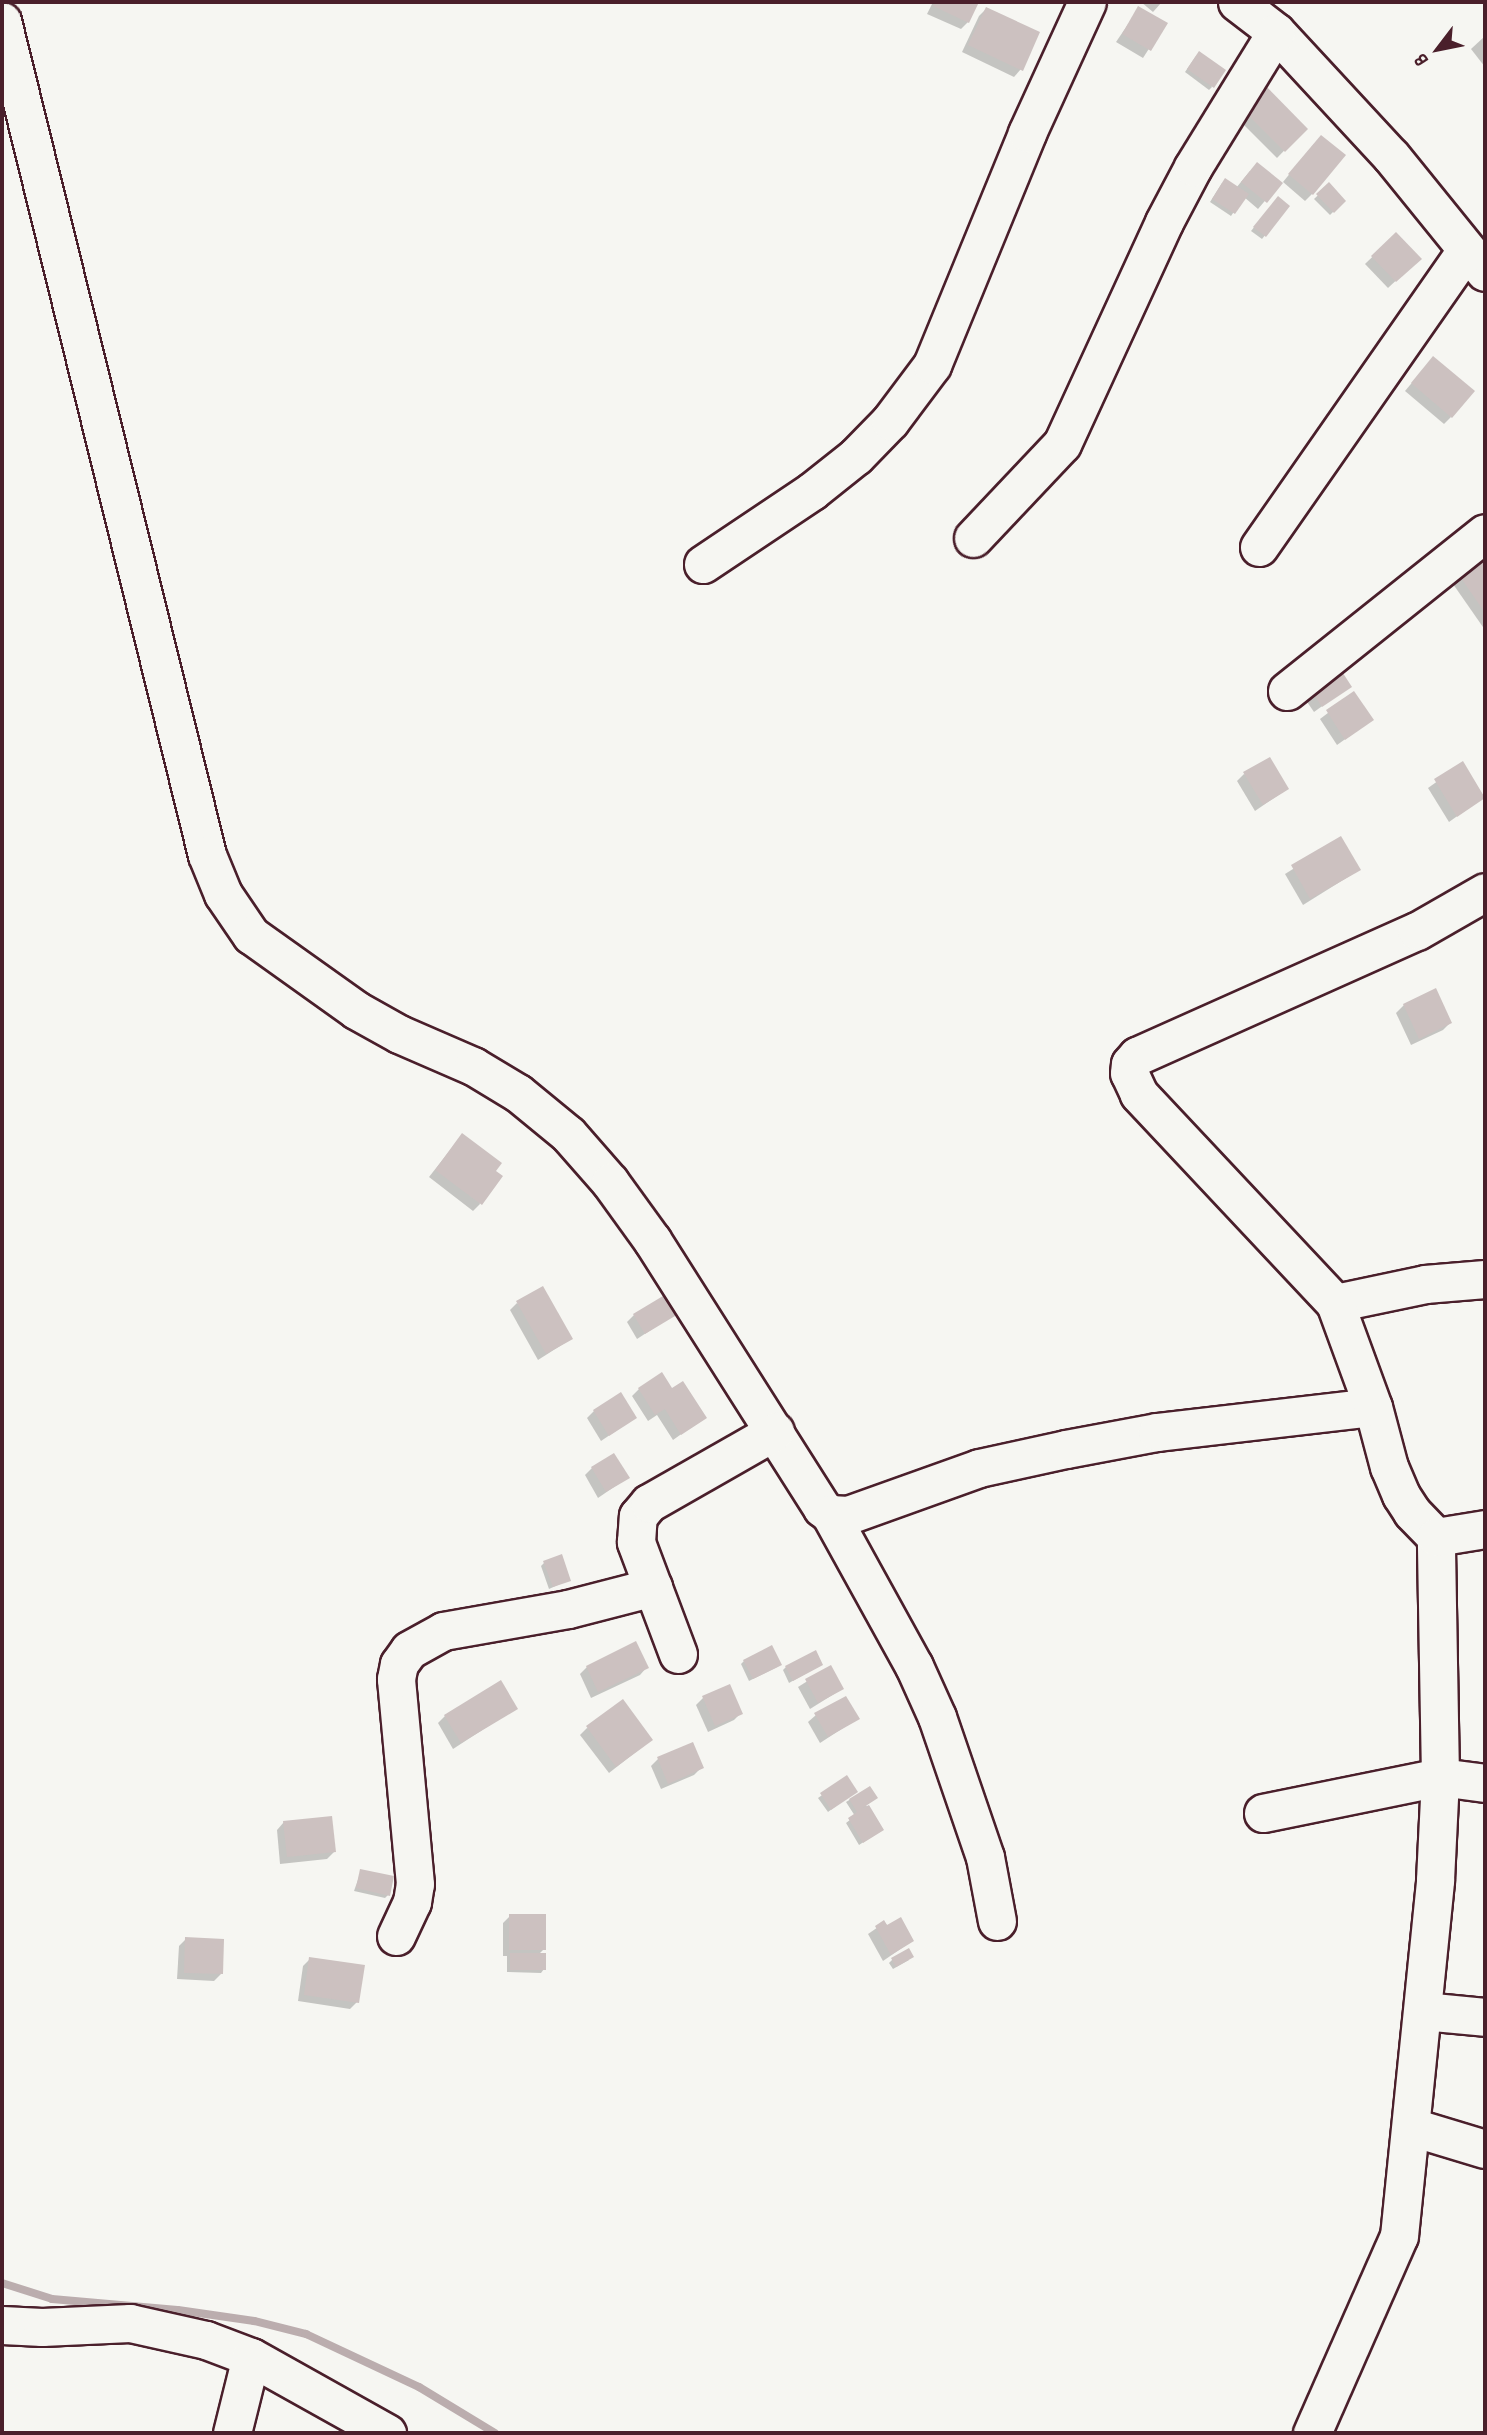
<!DOCTYPE html>
<style>
body{margin:0}
#map{position:relative;width:1487px;height:2435px;overflow:hidden;background:#f6f6f2;font-family:"Patrick Hand",sans-serif}
div>[style]{position:absolute}
[style*='--x']{left:calc(var(--x)*1px);top:calc(var(--y)*1px);width:calc(var(--w)*1px);rotate:calc(var(--a)*1deg)}
.shadow>*{inset:0;background:#0003}
.stream>*{height:8px;margin:-4px;padding:0 4px;transform-origin:4px;border-radius:4px;background:#bbadae}
.building>*{inset:0;background:#ccc1c0}
.roads{filter:drop-shadow(2px 0 #4a1f2b) drop-shadow(-2px 0 #4a1f2b) drop-shadow(0 2px #4a1f2b) drop-shadow(0 -2px #4a1f2b)}
.minor>*{height:37px;margin:-18.5px;padding:0 18.5px;transform-origin:18.5px;border-radius:18.5px;background:#f6f6f2}
span{translate:-50% -50%;white-space:nowrap;text-align:center;line-height:1.15;-webkit-text-stroke:7px #f6f6f2;paint-order:stroke}
.frame{position:absolute;inset:0;border:4px solid #4a1f2b;pointer-events:none}
.north{position:absolute;left:1403px;top:14px;width:70px;height:70px;-webkit-text-stroke:5px #f6f6f2;paint-order:stroke;rotate:238deg;font-size:19px;font-weight:700;line-height:28px;text-align:center;color:#4a1f2b}
.north::after{content:'';display:block;margin:auto;width:24px;height:32px;background:#4a1f2b;clip-path:polygon(50% 0,100% 100%,50% 72%,0 100%)}
</style>
<div id="map">
<div class="shadow">
<div style="clip-path:polygon(933px 2px,977px 2px,968px 22px,961px 29px,927px 14px)"></div>
<div style="clip-path:polygon(1141px 2px,1162px 2px,1153px 12px)"></div>
<div style="clip-path:polygon(1139px 8px,1165px 24px,1143px 58px,1116px 42px)"></div>
<div style="clip-path:polygon(986px 9px,1021px 69px,1014px 77px,962px 52px,979px 16px)"></div>
<div style="clip-path:polygon(1485px 36px,1485px 67px,1471px 49px)"></div>
<div style="clip-path:polygon(1196px 56px,1212px 87px,1209px 90px,1185px 72px)"></div>
<div style="clip-path:polygon(1264px 87px,1305px 129px,1277px 158px,1235px 116px)"></div>
<div style="clip-path:polygon(1314px 144px,1312px 194px,1305px 201px,1283px 182px)"></div>
<div style="clip-path:polygon(1250px 171px,1280px 183px,1258px 209px,1244px 197px,1231px 216px,1210px 202px,1222px 183px,1236px 188px)"></div>
<div style="clip-path:polygon(1329px 185px,1344px 201px,1330px 215px,1314px 199px)"></div>
<div style="clip-path:polygon(1275px 201px,1288px 207px,1262px 239px,1251px 231px)"></div>
<div style="clip-path:polygon(1396px 234px,1419px 259px,1388px 288px,1365px 264px)"></div>
<div style="clip-path:polygon(1426px 366px,1451px 417px,1444px 424px,1405px 391px)"></div>
<div style="clip-path:polygon(1485px 559px,1485px 630px,1453px 584px)"></div>
<div style="clip-path:polygon(1350px 686px,1314px 712px,1303px 696px,1310px 689px)"></div>
<div style="clip-path:polygon(1354px 693px,1372px 720px,1337px 745px,1320px 719px)"></div>
<div style="clip-path:polygon(1463px 763px,1484px 797px,1449px 822px,1428px 788px)"></div>
<div style="clip-path:polygon(1244px 774px,1287px 789px,1255px 811px,1237px 781px)"></div>
<div style="clip-path:polygon(1341px 839px,1359px 870px,1303px 905px,1285px 874px)"></div>
<div style="clip-path:polygon(1435px 991px,1450px 1023px,1443px 1030px,1411px 1045px,1396px 1013px,1404px 1005px)"></div>
<div style="clip-path:polygon(462px 1135px,480px 1204px,473px 1211px,429px 1177px)"></div>
<div style="clip-path:polygon(517px 1303px,571px 1339px,538px 1360px,510px 1310px)"></div>
<div style="clip-path:polygon(683px 1309px,637px 1339px,627px 1322px,634px 1315px)"></div>
<div style="clip-path:polygon(639px 1389px,671px 1390px,704px 1418px,673px 1440px,657px 1415px,648px 1421px,632px 1396px)"></div>
<div style="clip-path:polygon(594px 1411px,635px 1418px,601px 1441px,587px 1418px)"></div>
<div style="clip-path:polygon(592px 1468px,627px 1478px,598px 1498px,585px 1475px)"></div>
<div style="clip-path:polygon(544px 1563px,569px 1580px,549px 1589px,541px 1566px)"></div>
<div style="clip-path:polygon(744px 1661px,777px 1667px,749px 1681px,741px 1664px)"></div>
<div style="clip-path:polygon(821px 1665px,789px 1683px,783px 1670px,786px 1667px)"></div>
<div style="clip-path:polygon(587px 1667px,647px 1667px,640px 1675px,591px 1698px,580px 1674px)"></div>
<div style="clip-path:polygon(830px 1667px,842px 1689px,810px 1709px,798px 1687px)"></div>
<div style="clip-path:polygon(703px 1698px,741px 1713px,734px 1720px,708px 1732px,696px 1705px)"></div>
<div style="clip-path:polygon(516px 1708px,453px 1749px,438px 1723px,445px 1716px)"></div>
<div style="clip-path:polygon(816px 1715px,857px 1719px,820px 1743px,808px 1722px)"></div>
<div style="clip-path:polygon(587px 1728px,651px 1740px,609px 1773px,580px 1735px)"></div>
<div style="clip-path:polygon(658px 1759px,702px 1767px,694px 1775px,661px 1789px,651px 1766px)"></div>
<div style="clip-path:polygon(846px 1778px,856px 1791px,828px 1812px,818px 1798px)"></div>
<div style="clip-path:polygon(869px 1788px,866px 1805px,882px 1830px,859px 1845px,846px 1823px,855px 1816px,846px 1802px)"></div>
<div style="clip-path:polygon(284px 1822px,334px 1852px,327px 1859px,280px 1864px,277px 1830px)"></div>
<div style="clip-path:polygon(361px 1871px,388px 1895px,385px 1898px,354px 1891px)"></div>
<div style="clip-path:polygon(510px 1916px,544px 1949px,538px 1955px,544px 1969px,541px 1973px,507px 1972px,507px 1956px,503px 1956px,503px 1923px)"></div>
<div style="clip-path:polygon(884px 1923px,912px 1941px,883px 1961px,868px 1934px)"></div>
<div style="clip-path:polygon(186px 1939px,221px 1974px,214px 1981px,177px 1979px,179px 1946px)"></div>
<div style="clip-path:polygon(310px 1959px,357px 2002px,350px 2009px,298px 2001px,303px 1966px)"></div>
<div style="clip-path:polygon(892px 1960px,909px 1960px,893px 1969px,889px 1963px)"></div>
</div>
<div class="stream">
<div style="--x:2;--y:2283;--w:52;--a:17.7"></div>
<div style="--x:52;--y:2299;--w:126;--a:5"></div>
<div style="--x:178;--y:2310;--w:77;--a:8.2"></div>
<div style="--x:254;--y:2321;--w:54;--a:14"></div>
<div style="--x:306;--y:2334;--w:125;--a:25.1"></div>
<div style="--x:419;--y:2387;--w:89;--a:31.2"></div>
</div>
<div class="building">
<div style="clip-path:polygon(935px 2px,979px 2px,969px 23px,933px 6px)"></div>
<div style="clip-path:polygon(1138px 6px,1168px 23px,1151px 51px,1122px 34px)"></div>
<div style="clip-path:polygon(986px 7px,1040px 32px,1023px 71px,968px 45px)"></div>
<div style="clip-path:polygon(1199px 51px,1226px 70px,1214px 88px,1187px 69px)"></div>
<div style="clip-path:polygon(1264px 84px,1308px 129px,1285px 152px,1241px 108px)"></div>
<div style="clip-path:polygon(1321px 135px,1346px 155px,1313px 195px,1288px 174px)"></div>
<div style="clip-path:polygon(1257px 162px,1283px 183px,1267px 203px,1241px 182px)"></div>
<div style="clip-path:polygon(1225px 178px,1249px 194px,1235px 214px,1212px 199px)"></div>
<div style="clip-path:polygon(1329px 182px,1346px 201px,1334px 213px,1316px 194px)"></div>
<div style="clip-path:polygon(1278px 196px,1290px 206px,1266px 237px,1253px 227px)"></div>
<div style="clip-path:polygon(1396px 232px,1422px 259px,1396px 282px,1371px 256px)"></div>
<div style="clip-path:polygon(1433px 356px,1475px 391px,1452px 418px,1411px 383px)"></div>
<div style="clip-path:polygon(1485px 557px,1485px 613px,1459px 575px)"></div>
<div style="clip-path:polygon(1339px 667px,1352px 687px,1322px 707px,1309px 687px)"></div>
<div style="clip-path:polygon(1354px 691px,1374px 720px,1345px 740px,1326px 710px)"></div>
<div style="clip-path:polygon(1270px 757px,1289px 789px,1263px 805px,1243px 772px)"></div>
<div style="clip-path:polygon(1463px 761px,1485px 798px,1457px 817px,1434px 779px)"></div>
<div style="clip-path:polygon(1341px 836px,1361px 870px,1310px 899px,1291px 865px)"></div>
<div style="clip-path:polygon(1436px 988px,1452px 1023px,1419px 1039px,1403px 1004px)"></div>
<div style="clip-path:polygon(462px 1133px,502px 1163px,496px 1171px,503px 1176px,482px 1205px,435px 1170px)"></div>
<div style="clip-path:polygon(543px 1286px,573px 1339px,546px 1354px,516px 1301px)"></div>
<div style="clip-path:polygon(673px 1290px,685px 1310px,645px 1334px,633px 1314px)"></div>
<div style="clip-path:polygon(662px 1372px,672px 1388px,683px 1381px,707px 1418px,681px 1435px,665px 1409px,655px 1415px,638px 1388px)"></div>
<div style="clip-path:polygon(621px 1392px,637px 1418px,609px 1436px,593px 1410px)"></div>
<div style="clip-path:polygon(614px 1453px,630px 1478px,606px 1492px,591px 1467px)"></div>
<div style="clip-path:polygon(562px 1554px,571px 1581px,553px 1587px,543px 1561px)"></div>
<div style="clip-path:polygon(636px 1641px,649px 1668px,598px 1692px,586px 1666px)"></div>
<div style="clip-path:polygon(772px 1645px,782px 1665px,753px 1679px,743px 1660px)"></div>
<div style="clip-path:polygon(816px 1650px,823px 1665px,793px 1681px,785px 1666px)"></div>
<div style="clip-path:polygon(831px 1665px,844px 1689px,818px 1703px,805px 1679px)"></div>
<div style="clip-path:polygon(501px 1680px,518px 1709px,461px 1743px,444px 1715px)"></div>
<div style="clip-path:polygon(730px 1684px,743px 1714px,715px 1726px,702px 1696px)"></div>
<div style="clip-path:polygon(846px 1696px,860px 1719px,828px 1737px,814px 1713px)"></div>
<div style="clip-path:polygon(623px 1699px,653px 1740px,616px 1767px,586px 1726px)"></div>
<div style="clip-path:polygon(693px 1742px,704px 1768px,668px 1784px,657px 1757px)"></div>
<div style="clip-path:polygon(847px 1775px,858px 1792px,831px 1810px,820px 1793px)"></div>
<div style="clip-path:polygon(870px 1786px,878px 1798px,861px 1809px,869px 1805px,884px 1830px,863px 1843px,848px 1818px,857px 1812px,849px 1799px)"></div>
<div style="clip-path:polygon(332px 1816px,336px 1852px,287px 1857px,283px 1821px)"></div>
<div style="clip-path:polygon(360px 1869px,394px 1876px,390px 1896px,356px 1888px)"></div>
<div style="clip-path:polygon(509px 1914px,546px 1914px,546px 1950px,509px 1950px)"></div>
<div style="clip-path:polygon(901px 1917px,914px 1941px,891px 1955px,875px 1926px,884px 1920px,887px 1925px)"></div>
<div style="clip-path:polygon(185px 1937px,224px 1939px,223px 1974px,184px 1973px)"></div>
<div style="clip-path:polygon(909px 1948px,914px 1957px,896px 1967px,891px 1958px)"></div>
<div style="clip-path:polygon(510px 1953px,546px 1953px,546px 1970px,510px 1970px)"></div>
<div style="clip-path:polygon(309px 1957px,365px 1965px,359px 2003px,304px 1995px)"></div>
</div>
<div class="roads">
<div class="minor">
<div style="--x:1237;--y:2;--w:49;--a:37.6"></div>
<div style="--x:1276;--y:32;--w:169;--a:47.2"></div>
<div style="--x:1391;--y:156;--w:149;--a:51"></div>
<div style="--x:2;--y:21;--w:859;--a:76.19"></div>
<div style="--x:207;--y:855;--w:42;--a:67.7"></div>
<div style="--x:223;--y:894;--w:50;--a:55.7"></div>
<div style="--x:251;--y:935;--w:129;--a:35.5"></div>
<div style="--x:356;--y:1010;--w:49;--a:29.2"></div>
<div style="--x:399;--y:1034;--w:81;--a:23.4"></div>
<div style="--x:473;--y:1066;--w:52;--a:31"></div>
<div style="--x:518;--y:1093;--w:65;--a:39.4"></div>
<div style="--x:568;--y:1134;--w:64;--a:48.8"></div>
<div style="--x:610;--y:1182;--w:72;--a:54.1"></div>
<div style="--x:652;--y:1240;--w:317;--a:57.6"></div>
<div style="--x:822;--y:1508;--w:10;--a:37"></div>
<div style="--x:830;--y:1514;--w:18;--a:3"></div>
<div style="--x:848;--y:1515;--w:139;--a:-19.7"></div>
<div style="--x:979;--y:1468;--w:89;--a:-12.3"></div>
<div style="--x:1066;--y:1449;--w:93;--a:-10.6"></div>
<div style="--x:1157;--y:1432;--w:217;--a:-6.6"></div>
<div style="--x:973;--y:538;--w:129;--a:-46.6"></div>
<div style="--x:1062;--y:444;--w:244;--a:-65.3"></div>
<div style="--x:1164;--y:222;--w:62;--a:-62.2"></div>
<div style="--x:1193;--y:167;--w:158;--a:-58.4"></div>
<div style="--x:1259;--y:547;--w:362;--a:-55.1"></div>
<div style="--x:703;--y:564;--w:131;--a:-33.8"></div>
<div style="--x:812;--y:491;--w:56;--a:-38.5"></div>
<div style="--x:856;--y:456;--w:49;--a:-45.8"></div>
<div style="--x:890;--y:421;--w:70;--a:-53.1"></div>
<div style="--x:932;--y:365;--w:251;--a:-67.7"></div>
<div style="--x:1027;--y:133;--w:144;--a:-65.4"></div>
<div style="--x:1287;--y:691;--w:253;--a:-38.6"></div>
<div style="--x:1335;--y:1303;--w:92;--a:-11.9"></div>
<div style="--x:1425;--y:1284;--w:60;--a:-4.8"></div>
<div style="--x:830;--y:1514;--w:174;--a:61.1"></div>
<div style="--x:914;--y:1666;--w:56;--a:65.7"></div>
<div style="--x:937;--y:1717;--w:148;--a:71.1"></div>
<div style="--x:985;--y:1857;--w:65;--a:79.4"></div>
<div style="--x:1436;--y:1537;--w:35;--a:-134"></div>
<div style="--x:1412;--y:1512;--w:20;--a:-123"></div>
<div style="--x:1401;--y:1495;--w:30;--a:-113"></div>
<div style="--x:1389;--y:1467;--w:62;--a:-104.9"></div>
<div style="--x:1373;--y:1407;--w:111;--a:-110.1"></div>
<div style="--x:1335;--y:1303;--w:287;--a:-133.2"></div>
<div style="--x:1139;--y:1094;--w:23;--a:-115"></div>
<div style="--x:1129;--y:1073;--w:9;--a:-84"></div>
<div style="--x:1130;--y:1064;--w:11;--a:-49"></div>
<div style="--x:1137;--y:1056;--w:307;--a:-24.1"></div>
<div style="--x:1417;--y:931;--w:78;--a:-29.8"></div>
<div style="--x:678;--y:1654;--w:120;--a:-110.6"></div>
<div style="--x:636;--y:1542;--w:26;--a:-86"></div>
<div style="--x:638;--y:1516;--w:17;--a:-50"></div>
<div style="--x:649;--y:1503;--w:145;--a:-29.7"></div>
<div style="--x:1263;--y:1813;--w:181;--a:-11.5"></div>
<div style="--x:1440;--y:1777;--w:45;--a:7.6"></div>
<div style="--x:396;--y:1936;--w:38;--a:-65"></div>
<div style="--x:412;--y:1902;--w:18;--a:-81"></div>
<div style="--x:415;--y:1884;--w:206;--a:-95.3"></div>
<div style="--x:396;--y:1679;--w:15;--a:-79"></div>
<div style="--x:399;--y:1664;--w:17;--a:-54"></div>
<div style="--x:409;--y:1650;--w:39;--a:-29"></div>
<div style="--x:443;--y:1631;--w:127;--a:-10"></div>
<div style="--x:568;--y:1609;--w:88;--a:-14.5"></div>
<div style="--x:1423;--y:2011;--w:62;--a:5.5"></div>
<div style="--x:1412;--y:2127;--w:76;--a:16.8"></div>
<div style="--x:2;--y:2325;--w:40;--a:2.9"></div>
<div style="--x:42;--y:2327;--w:88;--a:-2.6"></div>
<div style="--x:130;--y:2323;--w:78;--a:12.6"></div>
<div style="--x:206;--y:2340;--w:48;--a:20.7"></div>
<div style="--x:251;--y:2357;--w:156;--a:29.2"></div>
<div style="--x:232;--y:2433;--w:78;--a:-76"></div>
<div style="--x:1312;--y:2433;--w:215;--a:-66.2"></div>
<div style="--x:1399;--y:2236;--w:358;--a:-84.2"></div>
<div style="--x:1435;--y:1880;--w:103;--a:-87.2"></div>
<div style="--x:1440;--y:1777;--w:240;--a:-91"></div>
<div style="--x:1436;--y:1537;--w:50;--a:-9.3"></div>
</div>
</div>
<div class="frame"></div>
<div class="north">B</div>
</div>
